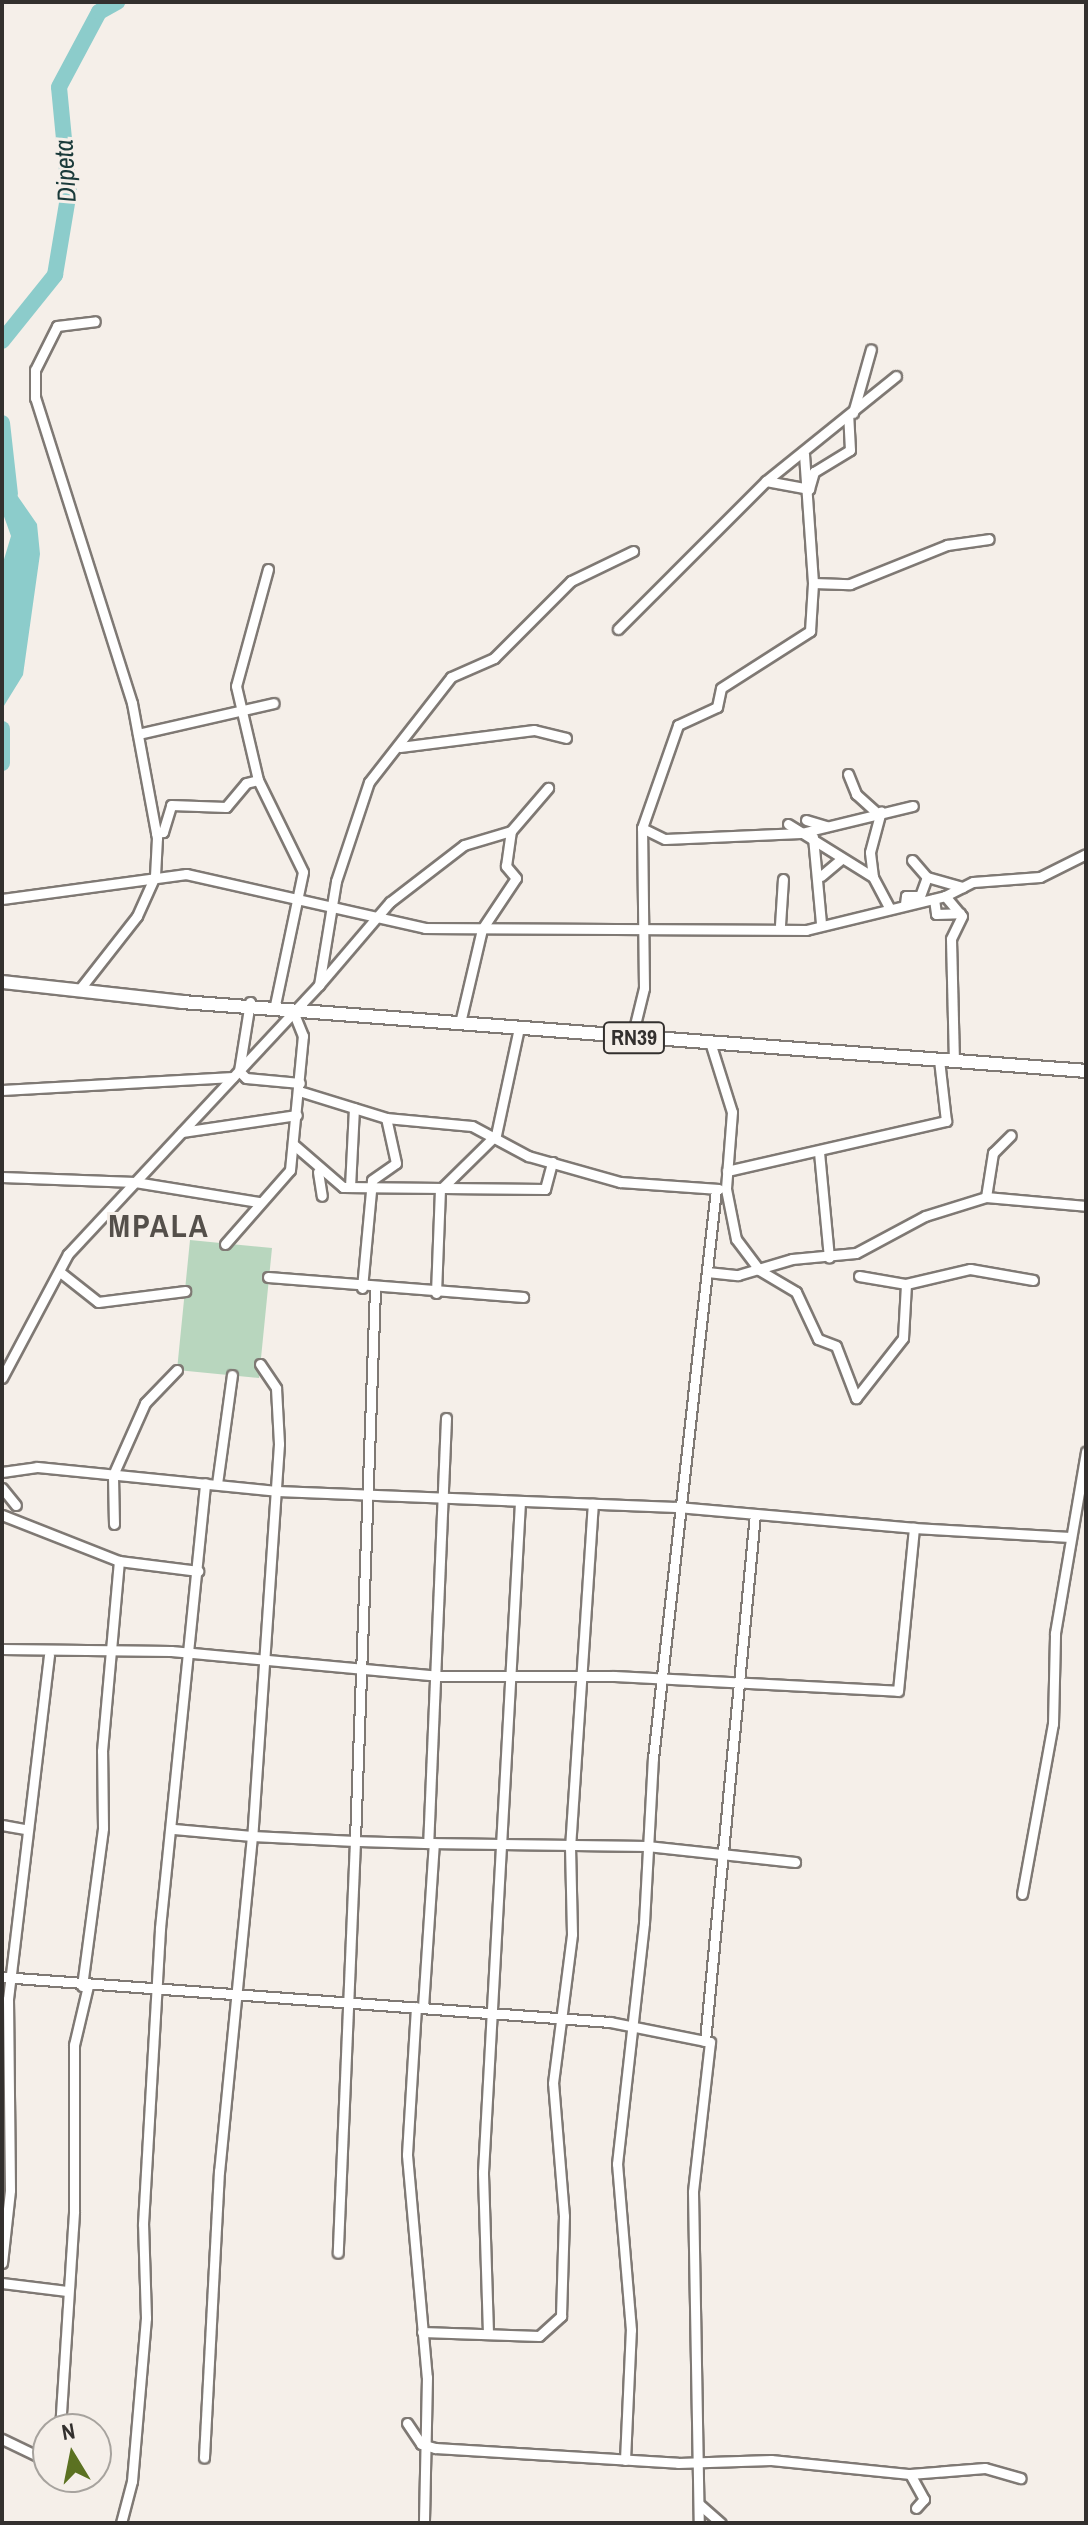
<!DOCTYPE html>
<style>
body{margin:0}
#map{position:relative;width:1088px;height:2525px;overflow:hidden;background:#f5efe9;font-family:"Archivo Narrow",sans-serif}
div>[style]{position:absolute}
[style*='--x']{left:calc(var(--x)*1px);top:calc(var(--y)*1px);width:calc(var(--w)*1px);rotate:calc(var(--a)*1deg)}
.green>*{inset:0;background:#b8d6be}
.water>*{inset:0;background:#8ccccb}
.river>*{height:16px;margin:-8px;padding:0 8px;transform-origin:8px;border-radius:8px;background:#8ccccb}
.roads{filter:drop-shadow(2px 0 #7f7974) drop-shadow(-2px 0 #7f7974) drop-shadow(0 2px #7f7974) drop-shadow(0 -2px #7f7974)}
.minor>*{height:9px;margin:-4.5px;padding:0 4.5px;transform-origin:4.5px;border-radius:4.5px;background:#fff}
.highway>*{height:12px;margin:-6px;padding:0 6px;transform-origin:6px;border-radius:6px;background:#fff}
span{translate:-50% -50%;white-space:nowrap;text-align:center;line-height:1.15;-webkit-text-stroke:6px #f5efe9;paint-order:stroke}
.shield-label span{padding:2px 6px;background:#f5efe9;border:2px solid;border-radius:6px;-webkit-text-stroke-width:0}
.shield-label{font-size:22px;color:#33302e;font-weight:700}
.water-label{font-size:26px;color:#1a3a3a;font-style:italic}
.district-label{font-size:32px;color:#544f4a;font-weight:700;letter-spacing:2px}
.frame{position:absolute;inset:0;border:4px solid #33302e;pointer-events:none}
.north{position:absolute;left:32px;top:2413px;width:80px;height:80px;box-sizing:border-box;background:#f5efe9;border:2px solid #a7a39e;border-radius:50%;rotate:350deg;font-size:22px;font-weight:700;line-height:32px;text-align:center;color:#33302e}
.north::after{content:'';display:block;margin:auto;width:28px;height:36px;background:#5b7121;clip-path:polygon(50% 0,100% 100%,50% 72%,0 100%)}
</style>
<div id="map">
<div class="green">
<div style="clip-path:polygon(190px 1240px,272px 1248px,259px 1378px,177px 1370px)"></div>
</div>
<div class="water">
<div style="clip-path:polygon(3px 475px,37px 524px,40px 554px,23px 675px,2px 709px,2px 566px,11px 536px,2px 511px)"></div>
</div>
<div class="river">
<div style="--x:2;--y:341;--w:85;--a:-51.2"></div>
<div style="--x:55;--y:275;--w:85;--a:-80.5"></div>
<div style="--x:69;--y:191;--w:104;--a:-95.5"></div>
<div style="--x:59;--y:87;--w:85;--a:-61.9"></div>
<div style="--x:99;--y:12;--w:21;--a:-29"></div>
<div style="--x:2;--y:423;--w:71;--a:83.6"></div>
<div style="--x:2;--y:729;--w:34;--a:90"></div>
</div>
<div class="roads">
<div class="minor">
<div style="--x:853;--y:413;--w:66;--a:-74.3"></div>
<div style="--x:804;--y:454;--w:129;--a:86"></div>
<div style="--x:766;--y:481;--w:44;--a:10.5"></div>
<div style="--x:809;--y:489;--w:18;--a:-74"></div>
<div style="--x:814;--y:472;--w:42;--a:-31.4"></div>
<div style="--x:850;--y:450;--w:34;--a:-93"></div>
<div style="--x:268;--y:569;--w:121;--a:105.3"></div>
<div style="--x:236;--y:686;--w:97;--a:76.8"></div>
<div style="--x:258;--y:780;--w:102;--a:63.9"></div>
<div style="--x:303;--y:872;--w:136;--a:101.9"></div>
<div style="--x:618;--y:629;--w:209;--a:-45"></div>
<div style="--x:766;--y:481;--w:167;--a:-38.9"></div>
<div style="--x:138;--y:734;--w:139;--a:-12.8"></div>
<div style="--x:400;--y:747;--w:135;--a:-7.2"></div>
<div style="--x:534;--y:730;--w:33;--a:14"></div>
<div style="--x:848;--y:774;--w:22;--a:68"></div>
<div style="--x:856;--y:794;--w:27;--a:42"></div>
<div style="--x:806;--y:820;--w:21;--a:17"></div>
<div style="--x:788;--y:824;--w:100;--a:31.9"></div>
<div style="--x:873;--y:877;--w:34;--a:62"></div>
<div style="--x:642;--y:828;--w:25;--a:26"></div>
<div style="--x:665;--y:839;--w:136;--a:-2.5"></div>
<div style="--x:801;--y:833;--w:115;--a:-13.6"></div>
<div style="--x:156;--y:833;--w:7;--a:-8"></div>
<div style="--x:163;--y:832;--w:28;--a:-73"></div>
<div style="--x:171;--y:805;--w:55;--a:2.1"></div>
<div style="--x:226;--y:807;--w:31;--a:-50"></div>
<div style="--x:246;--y:783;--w:12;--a:-14"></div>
<div style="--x:813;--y:837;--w:87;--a:84.7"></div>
<div style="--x:912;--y:860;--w:23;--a:49"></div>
<div style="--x:927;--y:877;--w:37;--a:16"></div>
<div style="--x:821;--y:876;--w:26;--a:-40"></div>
<div style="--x:873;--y:877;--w:25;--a:-97"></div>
<div style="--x:870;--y:852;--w:42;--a:-75"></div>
<div style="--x:945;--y:896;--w:26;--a:50"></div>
<div style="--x:962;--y:916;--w:25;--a:116"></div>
<div style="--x:951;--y:939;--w:122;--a:88.6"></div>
<div style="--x:2;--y:899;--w:186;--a:-7.7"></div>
<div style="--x:186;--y:874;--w:245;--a:12.7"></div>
<div style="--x:425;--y:928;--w:381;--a:0.3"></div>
<div style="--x:806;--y:930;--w:143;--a:-13.7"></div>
<div style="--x:945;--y:896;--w:31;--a:-27"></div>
<div style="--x:973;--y:882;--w:67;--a:-4.3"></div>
<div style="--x:1040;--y:877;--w:51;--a:-26.6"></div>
<div style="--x:934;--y:899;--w:15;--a:82"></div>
<div style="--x:936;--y:914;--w:24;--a:-2"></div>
<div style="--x:905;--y:904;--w:8;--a:-83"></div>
<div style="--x:906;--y:896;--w:14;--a:0"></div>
<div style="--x:920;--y:896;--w:20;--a:-70"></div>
<div style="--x:780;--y:925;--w:46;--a:-86.3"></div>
<div style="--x:319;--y:985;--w:109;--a:-49.5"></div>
<div style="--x:390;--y:902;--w:93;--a:-37.6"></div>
<div style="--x:464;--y:845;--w:49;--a:-16.6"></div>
<div style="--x:79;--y:990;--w:94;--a:-51.9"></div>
<div style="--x:137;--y:916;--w:44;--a:-65.8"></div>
<div style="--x:155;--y:876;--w:38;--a:-87"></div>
<div style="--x:157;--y:838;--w:137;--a:-100.5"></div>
<div style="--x:132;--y:703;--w:320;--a:-107.6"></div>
<div style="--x:35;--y:398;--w:28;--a:-90"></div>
<div style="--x:35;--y:370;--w:49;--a:-63.4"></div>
<div style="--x:57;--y:326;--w:38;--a:-7"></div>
<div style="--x:250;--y:1002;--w:70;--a:99.1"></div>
<div style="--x:239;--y:1071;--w:10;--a:45"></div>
<div style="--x:246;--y:1078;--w:54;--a:5.3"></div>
<div style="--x:460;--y:1023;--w:97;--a:-76.8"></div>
<div style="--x:482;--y:929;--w:61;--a:-56.3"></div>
<div style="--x:516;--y:878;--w:16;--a:-130"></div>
<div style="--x:506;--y:866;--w:35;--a:-82"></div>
<div style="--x:511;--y:831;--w:57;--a:-49.3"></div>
<div style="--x:632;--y:1037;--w:50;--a:-76.2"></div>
<div style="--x:644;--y:988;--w:160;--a:-90.7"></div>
<div style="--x:642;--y:828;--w:109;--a:-70.7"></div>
<div style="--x:678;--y:725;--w:43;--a:-24.8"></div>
<div style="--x:717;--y:707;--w:19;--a:-78"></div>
<div style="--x:721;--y:688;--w:106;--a:-32.6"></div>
<div style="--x:810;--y:631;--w:48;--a:-86.4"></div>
<div style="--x:813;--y:583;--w:37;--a:2"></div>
<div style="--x:850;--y:584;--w:105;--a:-21.9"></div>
<div style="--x:947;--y:545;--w:42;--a:-8.1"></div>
<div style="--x:710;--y:1042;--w:73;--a:72.6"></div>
<div style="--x:732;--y:1112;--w:77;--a:94.5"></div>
<div style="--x:726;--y:1189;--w:51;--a:78.7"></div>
<div style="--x:736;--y:1239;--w:39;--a:53"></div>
<div style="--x:759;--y:1270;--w:43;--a:30.7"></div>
<div style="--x:796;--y:1292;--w:52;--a:64.9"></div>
<div style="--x:818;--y:1339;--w:19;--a:21"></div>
<div style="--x:836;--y:1346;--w:56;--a:69"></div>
<div style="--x:856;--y:1398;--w:76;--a:-51.9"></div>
<div style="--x:903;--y:1338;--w:54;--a:-86.8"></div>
<div style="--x:2;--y:1090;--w:231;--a:-3.2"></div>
<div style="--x:299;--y:1091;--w:91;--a:17.2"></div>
<div style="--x:386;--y:1118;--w:86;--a:5.3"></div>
<div style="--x:472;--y:1126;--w:64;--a:28.2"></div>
<div style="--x:528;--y:1156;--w:96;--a:15.8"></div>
<div style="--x:620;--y:1182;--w:99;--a:4"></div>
<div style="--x:182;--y:1132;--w:116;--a:-8.4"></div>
<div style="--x:293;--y:1144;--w:66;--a:40.7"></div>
<div style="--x:343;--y:1187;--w:202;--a:0.6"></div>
<div style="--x:545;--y:1189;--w:28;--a:-75"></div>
<div style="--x:819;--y:1152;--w:106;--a:84.6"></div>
<div style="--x:727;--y:1171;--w:225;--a:-12.9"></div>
<div style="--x:946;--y:1121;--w:61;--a:-96.5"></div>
<div style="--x:318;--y:1172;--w:24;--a:81"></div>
<div style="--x:2;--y:1177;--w:133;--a:2.2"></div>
<div style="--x:135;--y:1182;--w:125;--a:9.2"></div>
<div style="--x:350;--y:1187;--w:79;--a:-87.1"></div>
<div style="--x:986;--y:1197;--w:45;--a:-81"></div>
<div style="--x:993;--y:1153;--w:25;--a:-45"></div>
<div style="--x:225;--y:1244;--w:98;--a:-48.7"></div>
<div style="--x:290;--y:1170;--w:135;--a:-84.5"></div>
<div style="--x:303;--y:1036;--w:29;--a:-112"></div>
<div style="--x:60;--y:1272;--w:48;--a:38.3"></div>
<div style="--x:98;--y:1302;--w:88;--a:-7.2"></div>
<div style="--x:707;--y:1272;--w:31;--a:6"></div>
<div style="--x:738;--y:1275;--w:56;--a:-16.5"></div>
<div style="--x:792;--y:1259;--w:64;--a:-5.4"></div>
<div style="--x:856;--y:1253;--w:78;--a:-28.2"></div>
<div style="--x:925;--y:1216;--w:64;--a:-17.3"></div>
<div style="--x:986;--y:1197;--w:100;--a:5.1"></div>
<div style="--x:859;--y:1276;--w:48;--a:9.7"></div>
<div style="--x:906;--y:1284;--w:66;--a:-13.2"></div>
<div style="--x:970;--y:1269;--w:64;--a:9.9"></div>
<div style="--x:268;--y:1277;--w:256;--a:4.5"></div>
<div style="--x:362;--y:1288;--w:108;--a:-84.7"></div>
<div style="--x:372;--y:1180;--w:29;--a:-35"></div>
<div style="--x:396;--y:1163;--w:46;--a:-102.5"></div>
<div style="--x:375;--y:1289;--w:552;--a:92.08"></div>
<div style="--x:355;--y:1841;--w:73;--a:1.6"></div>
<div style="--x:436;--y:1293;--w:103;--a:-87.8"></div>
<div style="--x:440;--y:1190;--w:78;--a:-44.5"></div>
<div style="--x:496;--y:1135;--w:109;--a:-77.9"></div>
<div style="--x:260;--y:1364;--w:29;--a:56"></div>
<div style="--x:276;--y:1388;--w:56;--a:86.9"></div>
<div style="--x:279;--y:1444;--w:393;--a:93.9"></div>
<div style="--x:252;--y:1836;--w:103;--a:2.8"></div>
<div style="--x:355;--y:1841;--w:412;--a:92.4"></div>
<div style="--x:2;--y:1378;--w:140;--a:-62"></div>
<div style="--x:68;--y:1254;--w:368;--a:-47"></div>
<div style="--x:319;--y:985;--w:105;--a:-80.7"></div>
<div style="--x:336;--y:881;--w:104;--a:-71.6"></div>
<div style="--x:369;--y:782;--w:133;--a:-52"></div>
<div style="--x:451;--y:677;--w:47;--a:-23.8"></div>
<div style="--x:494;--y:658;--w:109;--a:-45"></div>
<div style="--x:571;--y:581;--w:69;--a:-25.8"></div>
<div style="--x:446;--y:1418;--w:425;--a:92.4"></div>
<div style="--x:428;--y:1843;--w:219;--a:0.8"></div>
<div style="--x:647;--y:1846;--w:149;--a:6.2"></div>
<div style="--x:2;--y:1472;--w:35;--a:-8"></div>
<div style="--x:37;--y:1467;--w:241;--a:5.7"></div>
<div style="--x:277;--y:1491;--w:399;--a:2.3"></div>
<div style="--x:676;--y:1507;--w:239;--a:5"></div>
<div style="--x:217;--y:1484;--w:110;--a:-82.2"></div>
<div style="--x:2;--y:1488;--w:22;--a:51"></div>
<div style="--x:2;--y:1515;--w:126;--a:21.5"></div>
<div style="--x:119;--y:1561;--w:80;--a:7.2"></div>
<div style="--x:114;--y:1524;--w:49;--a:-91.2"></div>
<div style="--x:113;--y:1475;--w:79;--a:-66"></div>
<div style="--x:145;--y:1403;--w:46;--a:-45.9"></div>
<div style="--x:2;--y:1649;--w:169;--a:0.7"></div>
<div style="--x:171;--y:1651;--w:270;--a:5.3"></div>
<div style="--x:440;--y:1676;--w:174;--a:0"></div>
<div style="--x:614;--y:1676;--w:284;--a:3"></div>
<div style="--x:898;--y:1691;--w:164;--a:-84.4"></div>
<div style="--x:914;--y:1528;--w:156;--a:3.3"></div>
<div style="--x:2;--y:1825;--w:22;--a:10"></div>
<div style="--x:174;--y:1829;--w:78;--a:5.1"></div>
<div style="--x:252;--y:1836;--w:337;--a:95.6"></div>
<div style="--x:219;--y:2171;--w:287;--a:93"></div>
<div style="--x:1022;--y:1894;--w:173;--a:-79.7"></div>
<div style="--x:1053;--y:1724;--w:91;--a:-88.7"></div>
<div style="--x:1055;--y:1633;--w:184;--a:-80.3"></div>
<div style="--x:2;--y:1977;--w:610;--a:4.23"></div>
<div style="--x:610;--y:2022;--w:102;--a:11.3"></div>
<div style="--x:710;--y:2042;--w:151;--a:96.5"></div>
<div style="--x:693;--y:2192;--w:331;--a:89"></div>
<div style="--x:82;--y:1986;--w:159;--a:-82.4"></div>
<div style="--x:103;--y:1828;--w:77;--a:-90.7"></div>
<div style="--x:102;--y:1751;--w:191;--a:-84.9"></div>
<div style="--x:416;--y:2007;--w:148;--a:93.5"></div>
<div style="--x:407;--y:2155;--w:223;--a:84.9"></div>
<div style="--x:427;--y:2377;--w:146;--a:91.2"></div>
<div style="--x:423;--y:2007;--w:164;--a:-86.2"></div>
<div style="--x:705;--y:2041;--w:529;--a:-84.58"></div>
<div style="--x:2;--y:2263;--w:73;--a:-83.7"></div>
<div style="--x:10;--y:2190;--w:191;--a:-90.6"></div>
<div style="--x:8;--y:1999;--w:346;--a:-83.2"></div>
<div style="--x:2;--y:2283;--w:65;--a:7"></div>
<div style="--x:422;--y:2332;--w:117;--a:2"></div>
<div style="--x:539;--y:2336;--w:30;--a:-42"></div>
<div style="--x:561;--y:2316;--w:100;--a:-88.3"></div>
<div style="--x:564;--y:2216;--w:133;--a:-94.7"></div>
<div style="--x:553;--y:2083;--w:150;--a:-82.7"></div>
<div style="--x:572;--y:1934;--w:86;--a:-91.3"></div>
<div style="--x:570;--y:1848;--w:345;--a:-86.2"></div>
<div style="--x:488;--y:2333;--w:161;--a:-91.8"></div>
<div style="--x:483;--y:2172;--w:671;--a:-86.84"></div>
<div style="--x:407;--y:2423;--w:25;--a:56"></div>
<div style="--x:421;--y:2444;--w:15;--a:16"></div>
<div style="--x:435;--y:2448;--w:243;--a:3.5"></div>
<div style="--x:678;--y:2463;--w:93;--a:-1.8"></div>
<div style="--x:771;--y:2460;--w:140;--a:5.8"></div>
<div style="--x:910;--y:2474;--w:75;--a:-4.6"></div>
<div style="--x:985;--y:2468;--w:37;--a:16"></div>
<div style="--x:60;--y:2429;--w:218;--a:-86.3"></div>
<div style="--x:74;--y:2211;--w:166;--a:-90"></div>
<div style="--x:74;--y:2045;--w:61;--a:-76.7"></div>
<div style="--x:2;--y:2439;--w:51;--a:25.6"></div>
<div style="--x:625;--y:2460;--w:130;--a:-87.4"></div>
<div style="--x:631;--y:2330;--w:167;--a:-94.8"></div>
<div style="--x:617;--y:2164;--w:243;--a:-83.6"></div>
<div style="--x:644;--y:1923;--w:165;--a:-86.9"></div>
<div style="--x:653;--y:1758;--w:572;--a:-83.68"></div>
<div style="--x:910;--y:2474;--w:29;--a:61"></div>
<div style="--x:924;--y:2499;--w:12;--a:132"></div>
<div style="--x:699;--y:2504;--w:29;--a:41"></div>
<div style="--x:121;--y:2523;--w:43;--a:-75.3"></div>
<div style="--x:132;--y:2481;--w:164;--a:-85.1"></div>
<div style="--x:146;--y:2318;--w:94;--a:-91.8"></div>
<div style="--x:143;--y:2224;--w:296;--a:-86.7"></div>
<div style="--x:160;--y:1928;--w:447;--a:-84.2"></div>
</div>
<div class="highway">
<div style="--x:2;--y:982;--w:181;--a:6.3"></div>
<div style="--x:182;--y:1002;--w:907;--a:4.36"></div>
</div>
</div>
<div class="shield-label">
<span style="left:634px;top:1038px">RN39</span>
</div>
<div class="water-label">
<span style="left:65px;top:171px;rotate:-93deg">Dipeta</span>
</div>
<div class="district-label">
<span style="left:159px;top:1226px">MPALA</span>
</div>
<div class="frame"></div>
<div class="north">N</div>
</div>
